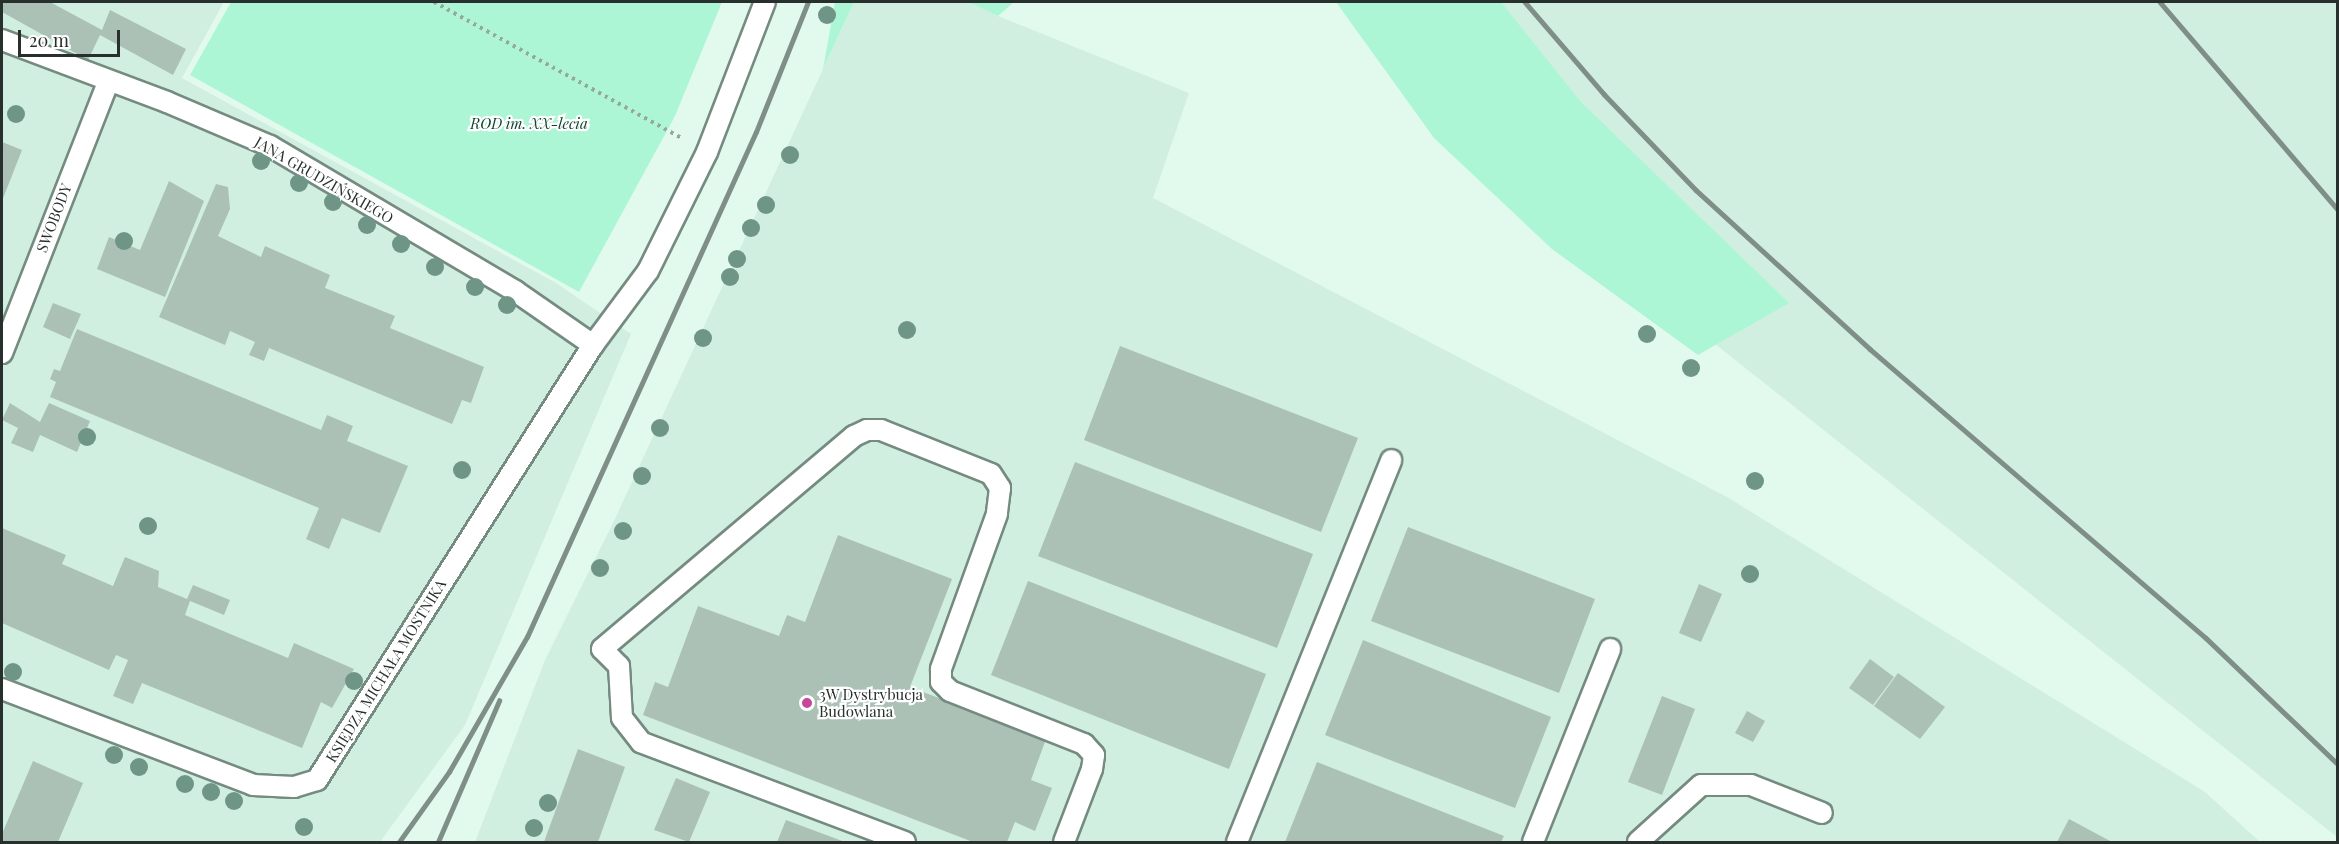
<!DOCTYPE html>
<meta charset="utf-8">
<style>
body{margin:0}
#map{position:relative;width:2339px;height:844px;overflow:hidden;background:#e2faee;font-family:"Playfair Display",serif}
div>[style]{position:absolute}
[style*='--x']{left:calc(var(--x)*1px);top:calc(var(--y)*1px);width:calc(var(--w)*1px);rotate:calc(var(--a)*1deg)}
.built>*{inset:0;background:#d1efe0}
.green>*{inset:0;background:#acf6d5}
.building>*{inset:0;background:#abc1b6}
.path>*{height:4px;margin-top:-2px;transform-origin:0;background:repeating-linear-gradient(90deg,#95a79e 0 3px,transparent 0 7.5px)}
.roads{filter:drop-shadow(2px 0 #758b80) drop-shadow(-2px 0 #758b80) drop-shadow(0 2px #758b80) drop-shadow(0 -2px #758b80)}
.lane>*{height:20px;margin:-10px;padding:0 10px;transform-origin:10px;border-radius:10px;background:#fff}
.rail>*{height:4.5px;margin:-2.25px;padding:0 2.25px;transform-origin:2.25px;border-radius:2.25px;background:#7f8f88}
.trees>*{width:18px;height:18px;margin:-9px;border-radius:50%;background:#6e9586}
.dots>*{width:16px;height:16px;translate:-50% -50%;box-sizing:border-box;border:3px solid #fff;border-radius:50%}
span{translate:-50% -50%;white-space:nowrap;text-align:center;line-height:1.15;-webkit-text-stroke:4.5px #fff;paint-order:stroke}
.park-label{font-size:15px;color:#0f4330;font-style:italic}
.street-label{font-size:15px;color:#27302c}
.poi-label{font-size:15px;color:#27302c}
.left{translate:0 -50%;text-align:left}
.frame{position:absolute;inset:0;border:3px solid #27302c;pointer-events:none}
.scale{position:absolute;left:18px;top:30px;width:102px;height:27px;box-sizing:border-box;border:3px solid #27302c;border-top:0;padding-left:8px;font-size:18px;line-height:21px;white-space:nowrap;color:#27302c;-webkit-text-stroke:4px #fff;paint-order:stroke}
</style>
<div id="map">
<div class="built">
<div style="clip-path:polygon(2px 2px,224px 2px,182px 78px,556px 283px,631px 334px,465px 725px,380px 842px,2px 842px)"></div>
<div style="clip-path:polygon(854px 2px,972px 2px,998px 16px,1189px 93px,1153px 198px,1727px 497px,2205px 792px,2260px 842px,475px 842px,545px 660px,613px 523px)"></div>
<div style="clip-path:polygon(1356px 2px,2337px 2px,2337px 837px,1425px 114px)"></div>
</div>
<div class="green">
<div style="clip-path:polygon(231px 2px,722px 2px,675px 116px,579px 292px,190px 75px)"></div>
<div style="clip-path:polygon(835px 2px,854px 2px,823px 69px)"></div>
<div style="clip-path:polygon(969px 2px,1014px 2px,998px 16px)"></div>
<div style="clip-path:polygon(1336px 2px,1501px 2px,1581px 102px,1789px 303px,1698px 355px,1552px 249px,1434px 138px)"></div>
</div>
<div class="building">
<div style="clip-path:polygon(2px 2px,50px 2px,102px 30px,110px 10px,186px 49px,173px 75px,100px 35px,88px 60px,2px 12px)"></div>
<div style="clip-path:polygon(2px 142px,22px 150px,2px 201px)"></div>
<div style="clip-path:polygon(169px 181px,204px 201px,165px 297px,97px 269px,109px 237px,140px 250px)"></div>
<div style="clip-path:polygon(216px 184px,228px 187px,230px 209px,218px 236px,261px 257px,265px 246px,330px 275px,325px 288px,395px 316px,390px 328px,484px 367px,471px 403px,462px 400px,452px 424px,269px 348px,264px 361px,249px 355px,255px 342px,230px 331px,225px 345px,159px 317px)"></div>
<div style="clip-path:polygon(53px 303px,81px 314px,70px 339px,43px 327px)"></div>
<div style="clip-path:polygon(77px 329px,321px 430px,327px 415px,353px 426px,347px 441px,408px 466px,380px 533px,342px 518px,329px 549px,306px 539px,319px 508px,50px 397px,56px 382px,50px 379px,54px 369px,60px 371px)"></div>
<div style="clip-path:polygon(1120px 346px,1358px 438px,1321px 532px,1084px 440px)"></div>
<div style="clip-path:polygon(10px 403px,40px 422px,49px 403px,90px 421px,77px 452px,40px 435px,33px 452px,11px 443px,18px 428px,2px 420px)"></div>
<div style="clip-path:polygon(1075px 462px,1313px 554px,1277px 648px,1038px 556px)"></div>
<div style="clip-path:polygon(1408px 527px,1595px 599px,1559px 693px,1371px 621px)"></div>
<div style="clip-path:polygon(2px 528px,66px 555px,62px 564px,113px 586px,125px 557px,159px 571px,158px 587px,187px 599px,193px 585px,230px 600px,224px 615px,190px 601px,185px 615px,288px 658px,294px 643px,354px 669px,332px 708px,321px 702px,302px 748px,142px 683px,133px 704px,113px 696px,128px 660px,116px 655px,109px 670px,2px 623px)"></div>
<div style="clip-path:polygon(838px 535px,952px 579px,910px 687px,1046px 739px,1031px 780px,1052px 788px,1035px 831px,1015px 822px,1007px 842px,973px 842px,643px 715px,655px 682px,668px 687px,698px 606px,779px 636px,787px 615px,805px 622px)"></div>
<div style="clip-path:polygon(1028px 581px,1266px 674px,1229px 769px,991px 675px)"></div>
<div style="clip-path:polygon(1699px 584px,1722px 594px,1701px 642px,1679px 633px)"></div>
<div style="clip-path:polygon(1363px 640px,1551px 717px,1515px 808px,1325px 735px)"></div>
<div style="clip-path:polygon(1870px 659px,1894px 677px,1873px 705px,1849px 688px)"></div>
<div style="clip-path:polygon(1898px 673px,1945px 707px,1920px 739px,1874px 706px)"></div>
<div style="clip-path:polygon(1662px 696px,1695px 709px,1662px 795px,1628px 782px)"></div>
<div style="clip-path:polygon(1747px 711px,1765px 721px,1753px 742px,1735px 733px)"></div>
<div style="clip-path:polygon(578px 749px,625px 767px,598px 842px,544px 842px)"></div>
<div style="clip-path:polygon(33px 761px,83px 783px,58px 842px,2px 842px,2px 834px)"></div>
<div style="clip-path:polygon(1317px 762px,1504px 836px,1501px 842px,1285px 842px)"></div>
<div style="clip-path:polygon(676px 778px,710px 792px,689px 842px,654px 830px)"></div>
<div style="clip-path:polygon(2069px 819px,2112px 842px,2057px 842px)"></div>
<div style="clip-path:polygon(786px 820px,845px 842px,777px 842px)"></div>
</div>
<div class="path">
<div style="--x:434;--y:2;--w:284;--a:28.8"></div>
</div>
<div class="roads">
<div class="lane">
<div style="--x:2;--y:40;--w:176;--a:20.6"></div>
<div style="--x:167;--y:102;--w:112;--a:23.1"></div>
<div style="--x:270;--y:146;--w:285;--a:30.6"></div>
<div style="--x:515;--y:291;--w:95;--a:34.7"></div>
<div style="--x:2;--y:353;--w:290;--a:-68.6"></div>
<div style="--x:2;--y:689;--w:269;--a:20.9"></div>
<div style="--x:253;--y:785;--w:41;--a:2.8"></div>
<div style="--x:294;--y:787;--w:24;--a:-17"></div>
<div style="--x:317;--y:780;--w:515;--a:-57.61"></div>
<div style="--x:593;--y:345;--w:92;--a:-53.4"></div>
<div style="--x:648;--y:271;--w:133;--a:-63.6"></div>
<div style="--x:707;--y:152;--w:161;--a:-68.9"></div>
<div style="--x:905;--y:842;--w:282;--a:-159.3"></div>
<div style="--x:641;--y:742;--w:31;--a:-128"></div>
<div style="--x:622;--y:718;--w:52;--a:-93.3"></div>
<div style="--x:619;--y:666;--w:24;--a:-135"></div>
<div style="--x:602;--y:649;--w:330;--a:-40.2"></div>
<div style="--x:854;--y:436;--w:14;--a:-25"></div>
<div style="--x:867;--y:430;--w:14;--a:0"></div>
<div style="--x:881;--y:430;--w:118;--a:21.8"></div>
<div style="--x:991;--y:474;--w:17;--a:57"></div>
<div style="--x:1000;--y:488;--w:26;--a:97"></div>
<div style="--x:997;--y:514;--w:165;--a:109.9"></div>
<div style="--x:941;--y:669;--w:13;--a:90"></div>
<div style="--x:941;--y:682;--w:13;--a:45"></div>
<div style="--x:950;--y:691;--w:144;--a:21.6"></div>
<div style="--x:1084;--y:744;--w:15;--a:48"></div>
<div style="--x:1094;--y:755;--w:14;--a:98"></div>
<div style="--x:1092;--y:769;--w:78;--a:111"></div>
<div style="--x:1237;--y:842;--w:412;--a:-68"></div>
<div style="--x:1533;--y:842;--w:208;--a:-68.2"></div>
<div style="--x:1638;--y:842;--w:85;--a:-42.1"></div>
<div style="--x:1701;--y:785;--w:50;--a:0"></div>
<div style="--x:1751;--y:785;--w:76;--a:21.5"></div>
</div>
</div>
<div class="rail">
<div style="--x:1525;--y:2;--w:121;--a:49.3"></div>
<div style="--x:1604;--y:94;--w:133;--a:46.2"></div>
<div style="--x:1696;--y:190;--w:236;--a:42.4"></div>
<div style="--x:1870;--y:349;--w:443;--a:40.7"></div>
<div style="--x:2206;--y:638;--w:182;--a:43.7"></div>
<div style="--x:2160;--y:2;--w:274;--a:49.4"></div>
<div style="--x:399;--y:842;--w:86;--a:-54.5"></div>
<div style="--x:449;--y:772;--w:156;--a:-60"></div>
<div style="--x:527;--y:637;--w:554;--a:-65.61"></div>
<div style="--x:756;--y:132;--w:140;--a:-68.2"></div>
<div style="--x:438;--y:842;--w:154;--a:-66.6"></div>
</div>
<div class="trees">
<div style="left:827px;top:15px"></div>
<div style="left:16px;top:114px"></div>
<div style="left:790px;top:155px"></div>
<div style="left:261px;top:161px"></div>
<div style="left:299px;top:183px"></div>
<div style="left:333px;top:202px"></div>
<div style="left:766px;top:205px"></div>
<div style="left:367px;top:225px"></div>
<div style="left:751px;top:228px"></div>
<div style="left:124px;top:241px"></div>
<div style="left:401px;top:244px"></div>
<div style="left:737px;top:259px"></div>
<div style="left:435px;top:267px"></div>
<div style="left:730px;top:277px"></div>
<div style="left:475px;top:287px"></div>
<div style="left:507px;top:305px"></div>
<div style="left:907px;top:330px"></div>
<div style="left:1647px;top:334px"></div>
<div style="left:703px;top:338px"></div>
<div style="left:1691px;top:368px"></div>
<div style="left:660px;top:428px"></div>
<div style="left:87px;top:437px"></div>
<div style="left:462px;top:470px"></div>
<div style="left:642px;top:476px"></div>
<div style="left:1755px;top:481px"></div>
<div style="left:148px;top:526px"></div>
<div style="left:623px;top:531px"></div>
<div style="left:600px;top:568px"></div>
<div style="left:1750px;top:574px"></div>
<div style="left:13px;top:672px"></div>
<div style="left:354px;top:681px"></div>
<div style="left:114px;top:755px"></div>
<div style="left:139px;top:767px"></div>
<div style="left:185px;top:784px"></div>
<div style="left:211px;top:792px"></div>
<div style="left:234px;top:801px"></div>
<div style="left:548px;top:803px"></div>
<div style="left:304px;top:827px"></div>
<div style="left:534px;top:828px"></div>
</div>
<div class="dots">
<div style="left:807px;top:703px;background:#c54898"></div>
</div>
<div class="park-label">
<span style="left:529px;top:124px">ROD im. XX-lecia</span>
</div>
<div class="street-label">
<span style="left:324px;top:180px;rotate:30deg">JANA GRUDZIŃSKIEGO</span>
<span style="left:54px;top:218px;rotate:-69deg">SWOBODY</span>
<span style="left:386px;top:671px;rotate:-58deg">KSIĘDZA MICHAŁA MOSTNIKA</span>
</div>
<div class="poi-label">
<span class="left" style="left:819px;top:703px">3W Dystrybucja<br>Budowlana</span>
</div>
<div class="frame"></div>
<div class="scale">20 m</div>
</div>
